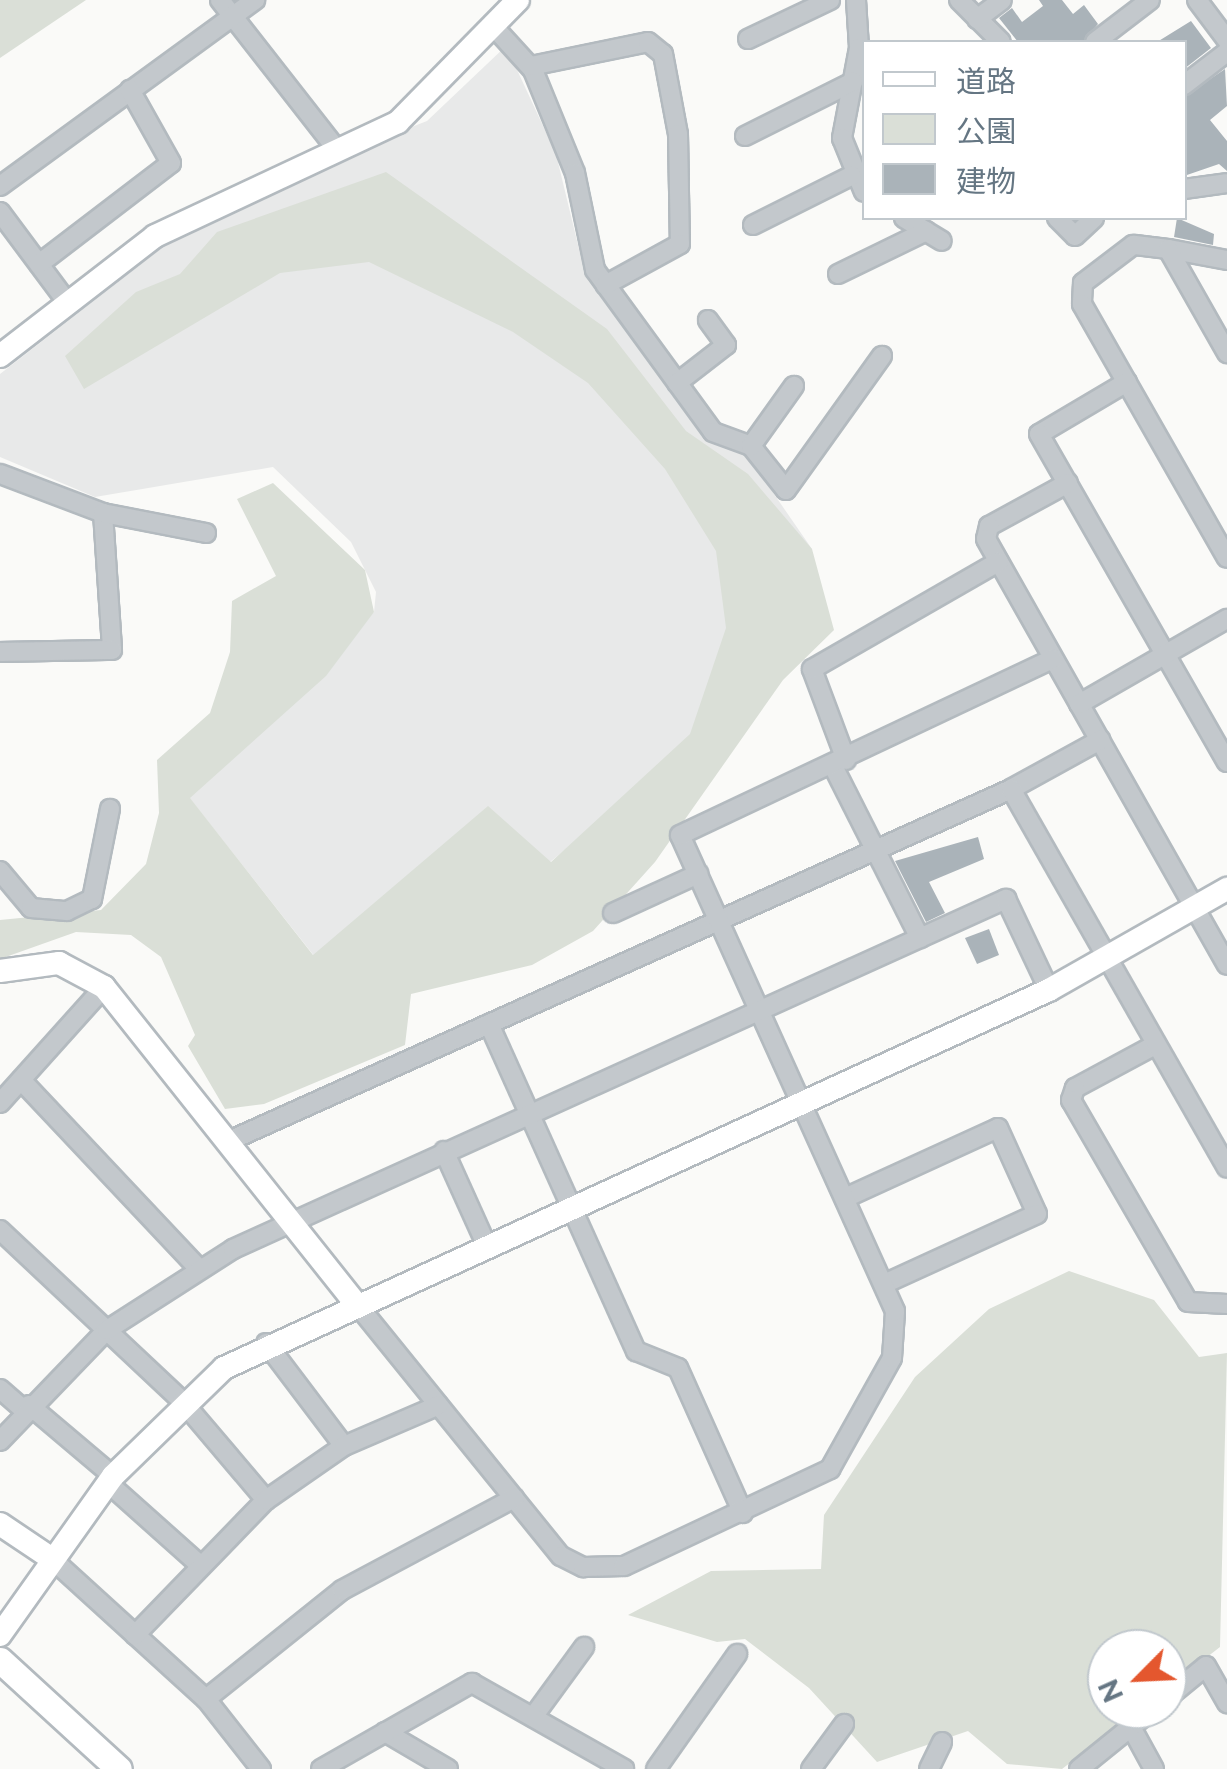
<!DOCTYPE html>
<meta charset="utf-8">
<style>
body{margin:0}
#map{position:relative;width:1227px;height:1769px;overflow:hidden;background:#fafaf8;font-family:Raleway,"Noto Sans JP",sans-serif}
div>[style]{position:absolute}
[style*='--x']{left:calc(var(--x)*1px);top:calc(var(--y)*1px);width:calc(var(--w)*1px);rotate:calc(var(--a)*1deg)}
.built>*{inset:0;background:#e8e9e9}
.green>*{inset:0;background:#dadfd7}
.building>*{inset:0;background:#aab3b9}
.roads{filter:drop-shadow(2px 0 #b3babf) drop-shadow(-2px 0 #b3babf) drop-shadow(0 2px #b3babf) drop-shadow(0 -2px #b3babf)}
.street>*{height:18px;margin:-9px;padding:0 9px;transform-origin:9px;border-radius:9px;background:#c3c8cc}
.secondary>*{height:22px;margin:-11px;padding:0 11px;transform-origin:11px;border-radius:11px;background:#fff}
.primary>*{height:25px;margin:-12.5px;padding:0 12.5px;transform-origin:12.5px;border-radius:12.5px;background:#fff}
span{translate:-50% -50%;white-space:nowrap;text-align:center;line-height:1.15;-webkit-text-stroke:10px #fff;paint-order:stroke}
.legend{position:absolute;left:862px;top:40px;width:325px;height:180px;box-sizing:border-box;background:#fff;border:2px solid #c1c8cd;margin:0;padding:12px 18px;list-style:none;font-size:30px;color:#657683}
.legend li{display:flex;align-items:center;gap:20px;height:50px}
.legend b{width:50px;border:2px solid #c1c8cd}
.north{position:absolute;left:1087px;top:1629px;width:100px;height:100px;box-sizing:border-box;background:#fff;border:2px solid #c1c8cd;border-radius:50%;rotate:246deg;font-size:28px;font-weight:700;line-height:40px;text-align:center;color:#657683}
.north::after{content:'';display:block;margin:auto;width:35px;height:45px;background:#e4572e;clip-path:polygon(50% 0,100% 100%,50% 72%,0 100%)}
</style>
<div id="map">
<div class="built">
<div style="clip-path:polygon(506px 46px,556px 154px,586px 278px,713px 443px,747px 455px,812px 549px,809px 634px,717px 726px,550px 862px,326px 971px,180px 786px,374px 612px,376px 592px,351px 542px,273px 467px,95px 497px,0 457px,0 374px,181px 233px,277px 180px,427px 121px)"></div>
</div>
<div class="green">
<div style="clip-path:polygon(0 0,86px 0,0 58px)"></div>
<div style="clip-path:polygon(386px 172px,607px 329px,686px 431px,748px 474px,812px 549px,834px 630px,783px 680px,655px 862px,593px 931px,532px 965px,411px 994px,405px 1045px,264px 1104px,225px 1109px,188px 1046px,195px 1035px,161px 957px,131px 935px,76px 932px,0 959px,0 920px,101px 910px,146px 864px,159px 813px,157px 760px,210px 713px,230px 652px,232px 601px,276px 576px,237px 499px,273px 483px,365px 570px,374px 612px,326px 676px,190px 798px,313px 955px,488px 806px,551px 862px,690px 734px,726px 628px,716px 551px,665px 469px,588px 383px,513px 332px,369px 262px,280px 273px,84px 389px,65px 356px,136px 292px,180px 274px,217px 232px)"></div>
<div style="clip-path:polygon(1069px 1271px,1154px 1300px,1199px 1357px,1227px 1353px,1220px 1647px,1167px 1688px,1167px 1649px,1107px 1649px,1107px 1709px,1140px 1709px,1062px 1769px,1007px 1764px,968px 1731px,877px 1762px,809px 1688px,745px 1639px,717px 1642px,628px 1615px,711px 1571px,821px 1569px,824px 1515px,915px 1377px,989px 1309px)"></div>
</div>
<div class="building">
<div style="clip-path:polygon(1039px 0,1062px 0,1073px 14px,1084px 5px,1098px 24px,1083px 42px,1018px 42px,999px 18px,1012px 8px,1022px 22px,1043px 6px)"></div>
<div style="clip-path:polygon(1191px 21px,1211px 48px,1184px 69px,1184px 42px,1157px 42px)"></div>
<div style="clip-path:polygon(1225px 69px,1227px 106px,1210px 120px,1227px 141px,1227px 171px,1219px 164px,1184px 176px,1184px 97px)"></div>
<div style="clip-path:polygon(1177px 218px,1214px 234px,1213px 245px,1174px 237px)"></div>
<div style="clip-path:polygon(978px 837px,984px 859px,929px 882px,945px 913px,926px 922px,895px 861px)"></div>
<div style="clip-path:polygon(989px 929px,999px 955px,977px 964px,965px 938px)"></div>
</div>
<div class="roads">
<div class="street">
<div style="--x:220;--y:0;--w:192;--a:52"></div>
<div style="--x:856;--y:0;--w:48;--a:86.4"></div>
<div style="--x:859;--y:48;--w:92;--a:100.7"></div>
<div style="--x:842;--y:138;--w:58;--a:67.8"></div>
<div style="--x:959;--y:0;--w:59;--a:45"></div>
<div style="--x:1197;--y:0;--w:50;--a:53.1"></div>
<div style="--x:977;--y:19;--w:31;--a:-37"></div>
<div style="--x:493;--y:26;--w:59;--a:47.7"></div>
<div style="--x:533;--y:70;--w:111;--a:67.8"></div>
<div style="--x:575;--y:173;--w:99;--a:78.3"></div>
<div style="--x:595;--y:270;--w:200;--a:53.9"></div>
<div style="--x:713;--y:432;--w:40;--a:20.2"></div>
<div style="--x:751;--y:446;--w:56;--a:51.5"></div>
<div style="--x:786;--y:490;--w:165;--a:-54.4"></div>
<div style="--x:748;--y:39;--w:91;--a:-25.4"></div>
<div style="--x:1095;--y:42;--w:69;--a:-37.4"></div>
<div style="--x:531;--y:66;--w:119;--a:-11.6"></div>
<div style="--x:648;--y:42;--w:19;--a:39"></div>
<div style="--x:663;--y:54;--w:81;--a:79.4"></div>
<div style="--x:678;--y:134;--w:110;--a:89"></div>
<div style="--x:680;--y:244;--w:85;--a:151.3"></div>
<div style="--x:1184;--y:85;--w:54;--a:-37.5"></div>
<div style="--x:745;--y:136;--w:121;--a:-26.6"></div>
<div style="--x:0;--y:186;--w:316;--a:-36.1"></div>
<div style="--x:1184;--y:189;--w:43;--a:-7.9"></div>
<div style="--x:0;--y:212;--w:112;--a:53.3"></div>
<div style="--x:904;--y:218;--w:44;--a:31.2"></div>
<div style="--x:1057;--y:218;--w:25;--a:45"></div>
<div style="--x:1075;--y:236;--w:26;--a:-43"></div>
<div style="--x:753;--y:225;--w:110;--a:-26.6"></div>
<div style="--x:1168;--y:249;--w:35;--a:-173"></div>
<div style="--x:1133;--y:245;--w:63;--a:142.8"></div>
<div style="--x:1083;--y:283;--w:21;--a:93"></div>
<div style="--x:1082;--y:304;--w:292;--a:60.3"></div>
<div style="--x:1227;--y:260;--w:60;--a:-169.4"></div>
<div style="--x:1168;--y:249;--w:120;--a:60.4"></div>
<div style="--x:39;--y:264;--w:166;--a:-37.4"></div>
<div style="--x:171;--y:163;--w:84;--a:-119.3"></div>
<div style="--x:838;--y:274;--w:98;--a:-26"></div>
<div style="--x:1127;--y:382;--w:102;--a:149.4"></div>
<div style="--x:1039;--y:434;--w:378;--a:60.2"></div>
<div style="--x:677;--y:383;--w:62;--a:-37.8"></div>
<div style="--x:726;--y:345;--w:31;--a:-126"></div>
<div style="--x:751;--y:446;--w:74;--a:-54.4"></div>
<div style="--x:0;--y:474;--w:110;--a:20.7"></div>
<div style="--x:103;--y:513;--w:137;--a:86.2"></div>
<div style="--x:112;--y:650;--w:112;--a:179"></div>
<div style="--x:1068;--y:483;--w:90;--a:151.4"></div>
<div style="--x:989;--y:526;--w:13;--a:103"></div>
<div style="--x:986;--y:539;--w:489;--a:60.5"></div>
<div style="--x:103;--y:513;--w:105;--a:11"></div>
<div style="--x:1079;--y:704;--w:171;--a:-29.9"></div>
<div style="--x:846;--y:760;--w:97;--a:-110.5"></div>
<div style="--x:812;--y:669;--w:215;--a:-29.9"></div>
<div style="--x:833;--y:766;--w:193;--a:63.2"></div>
<div style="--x:1011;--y:789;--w:102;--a:-28.8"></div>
<div style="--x:0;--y:871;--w:48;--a:50"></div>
<div style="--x:31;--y:908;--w:36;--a:5"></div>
<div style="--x:67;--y:911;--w:28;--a:-26"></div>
<div style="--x:92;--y:899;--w:92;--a:-78.7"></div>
<div style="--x:613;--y:913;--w:94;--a:-24.6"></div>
<div style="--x:489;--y:1024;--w:359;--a:65.8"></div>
<div style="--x:636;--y:1351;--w:45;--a:22"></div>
<div style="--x:678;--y:1368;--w:159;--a:65.9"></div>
<div style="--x:1155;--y:1045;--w:91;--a:151.7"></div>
<div style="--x:1075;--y:1088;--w:13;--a:108"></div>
<div style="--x:1071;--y:1100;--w:233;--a:59.9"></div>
<div style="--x:1188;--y:1302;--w:39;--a:3"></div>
<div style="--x:21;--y:1080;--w:260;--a:46.7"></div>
<div style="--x:0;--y:1103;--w:156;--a:-48.1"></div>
<div style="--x:229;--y:1141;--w:858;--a:-24.23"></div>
<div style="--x:1011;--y:789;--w:436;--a:60.3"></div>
<div style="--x:444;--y:1151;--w:100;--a:65.7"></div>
<div style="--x:845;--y:1198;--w:168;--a:-24.6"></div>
<div style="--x:998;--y:1128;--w:94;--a:65.6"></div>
<div style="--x:1037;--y:1214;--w:168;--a:155.4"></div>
<div style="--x:0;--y:1230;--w:250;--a:43.2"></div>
<div style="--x:182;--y:1401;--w:130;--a:49.7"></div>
<div style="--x:355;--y:1302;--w:327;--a:51"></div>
<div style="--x:561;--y:1556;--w:25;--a:27"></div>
<div style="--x:583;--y:1567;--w:41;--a:-1.4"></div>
<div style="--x:624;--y:1566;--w:228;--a:-25.2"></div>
<div style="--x:830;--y:1469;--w:127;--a:-60.8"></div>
<div style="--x:892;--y:1358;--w:47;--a:-86.3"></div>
<div style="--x:895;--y:1311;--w:522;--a:-114.31"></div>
<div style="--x:680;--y:835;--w:412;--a:-25.3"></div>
<div style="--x:266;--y:1343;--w:129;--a:52.9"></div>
<div style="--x:0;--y:1389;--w:32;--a:41"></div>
<div style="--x:29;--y:1405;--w:110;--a:40.2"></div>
<div style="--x:0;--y:1441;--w:154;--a:-46.1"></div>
<div style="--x:107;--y:1330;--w:150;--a:-32.7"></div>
<div style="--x:233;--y:1249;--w:849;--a:-24.36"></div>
<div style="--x:1006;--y:899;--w:101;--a:64.7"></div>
<div style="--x:108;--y:1483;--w:122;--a:41.7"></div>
<div style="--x:52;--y:1559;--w:208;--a:42.3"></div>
<div style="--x:206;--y:1699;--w:89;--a:51.8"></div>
<div style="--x:135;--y:1635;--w:188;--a:-45.9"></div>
<div style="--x:266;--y:1500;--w:95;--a:-34.7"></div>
<div style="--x:344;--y:1446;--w:103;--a:-23.3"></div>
<div style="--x:1167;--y:1698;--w:50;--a:-39.4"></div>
<div style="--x:1206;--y:1666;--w:43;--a:60.4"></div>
<div style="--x:206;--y:1699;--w:174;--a:-38.7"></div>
<div style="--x:342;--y:1590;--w:195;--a:-28.1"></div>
<div style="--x:533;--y:1717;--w:87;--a:-53.9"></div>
<div style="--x:1131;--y:1727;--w:48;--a:61.3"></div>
<div style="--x:385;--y:1732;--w:73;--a:30.4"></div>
<div style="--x:321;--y:1769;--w:174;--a:-29.7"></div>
<div style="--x:472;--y:1683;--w:175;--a:29.5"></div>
<div style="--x:656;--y:1769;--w:141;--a:-54.8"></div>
<div style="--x:811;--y:1769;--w:56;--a:-53.7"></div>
<div style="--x:929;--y:1769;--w:30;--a:-64"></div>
<div style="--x:1079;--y:1769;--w:95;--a:-39"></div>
</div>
<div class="secondary">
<div style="--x:0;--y:356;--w:196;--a:-37.7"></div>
<div style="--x:155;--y:236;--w:268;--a:-25.1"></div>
<div style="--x:398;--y:122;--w:171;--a:-45.5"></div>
<div style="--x:0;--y:971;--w:60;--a:-7.7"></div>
<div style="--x:59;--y:963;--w:51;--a:28.1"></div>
<div style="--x:104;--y:987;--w:403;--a:51.5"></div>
<div style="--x:0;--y:1524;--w:63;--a:33.9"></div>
<div style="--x:0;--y:1635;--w:195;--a:-54.6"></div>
<div style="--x:113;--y:1476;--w:155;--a:-44.2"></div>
<div style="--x:224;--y:1368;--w:907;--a:-24.62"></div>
<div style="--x:1049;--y:990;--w:205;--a:-29.6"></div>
</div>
<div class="primary">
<div style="--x:0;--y:1660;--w:161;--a:42.5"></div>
</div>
</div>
<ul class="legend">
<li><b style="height:12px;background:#fff"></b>道路</li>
<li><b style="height:28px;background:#dadfd7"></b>公園</li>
<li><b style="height:28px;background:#aab3b9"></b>建物</li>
</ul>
<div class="north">N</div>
</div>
